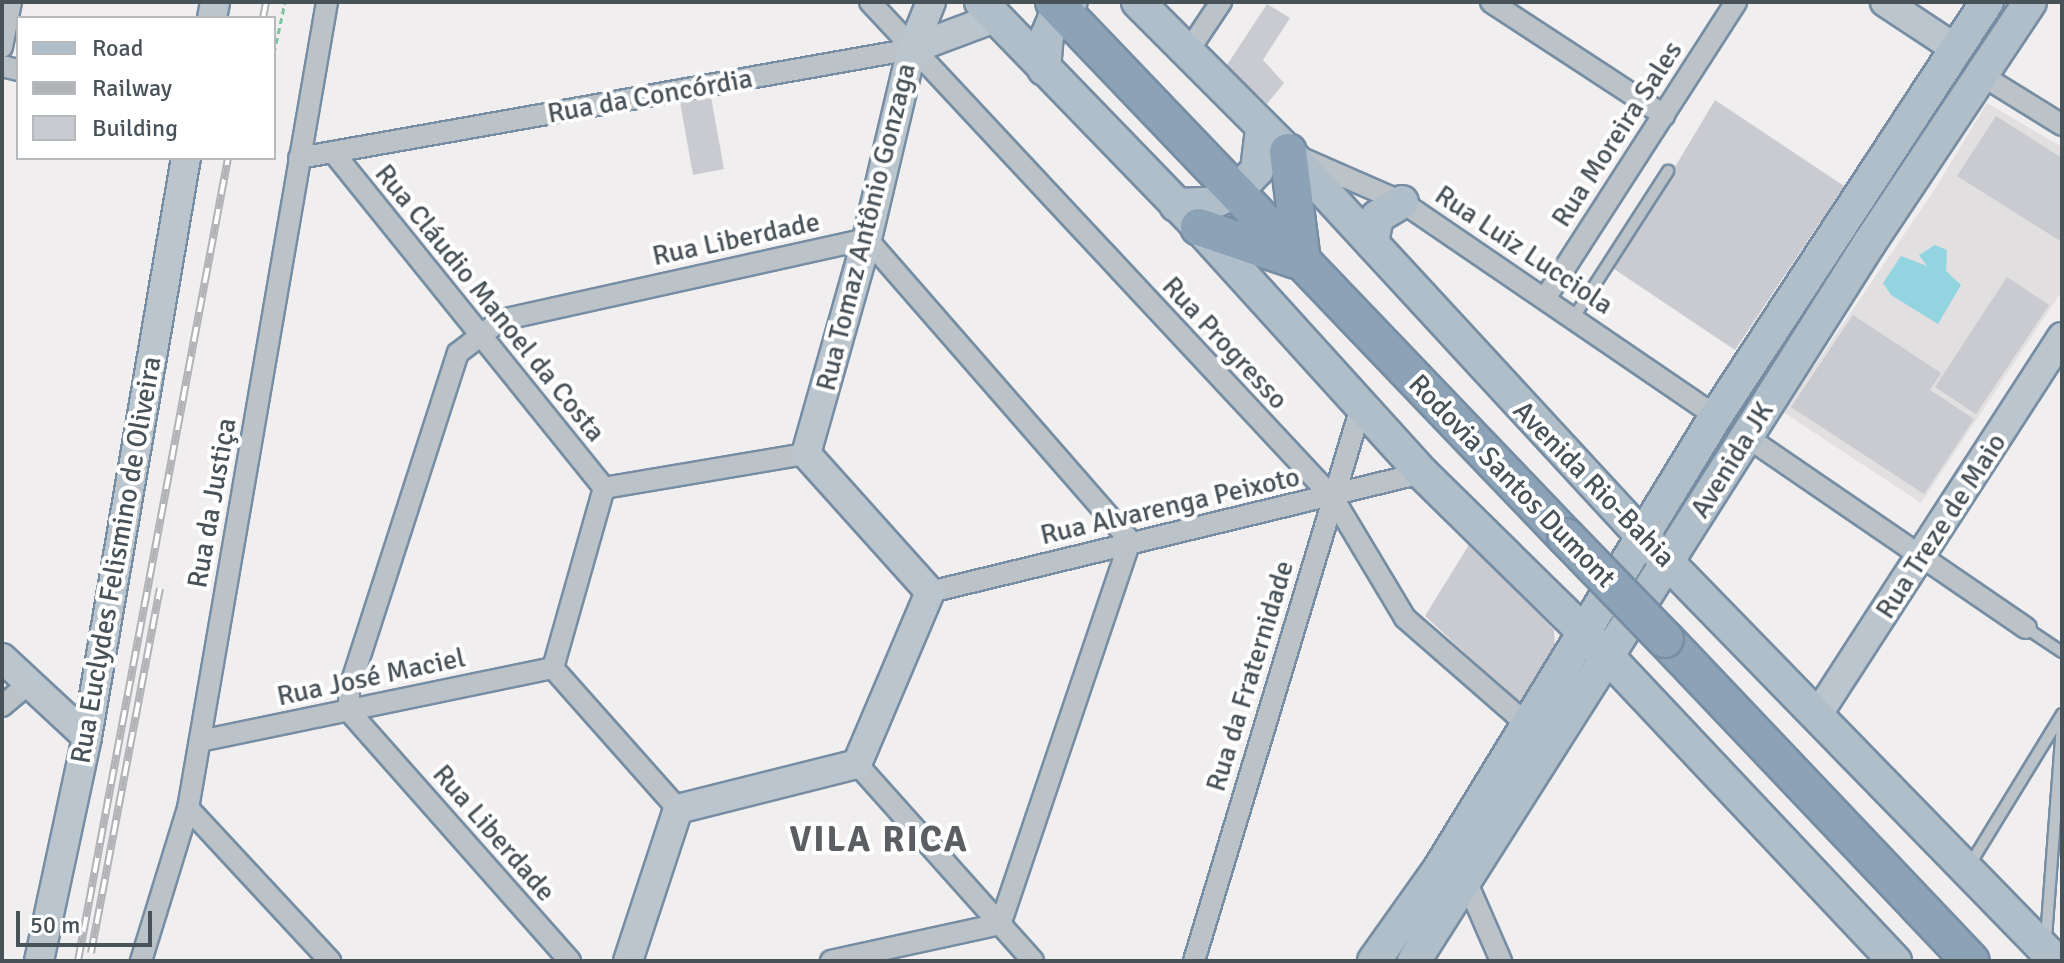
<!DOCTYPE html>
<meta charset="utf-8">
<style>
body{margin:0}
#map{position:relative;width:2064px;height:963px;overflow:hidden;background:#f0eeee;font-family:Signika,sans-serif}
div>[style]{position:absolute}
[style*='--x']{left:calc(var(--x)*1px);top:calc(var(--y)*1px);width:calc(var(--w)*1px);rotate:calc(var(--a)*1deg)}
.education>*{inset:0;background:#e1dfdf}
.water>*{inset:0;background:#93d4e1}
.building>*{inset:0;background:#c9cbd0}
.path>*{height:3px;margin-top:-1.5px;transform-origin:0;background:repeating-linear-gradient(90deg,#7dc39d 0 6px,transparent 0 10px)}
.roads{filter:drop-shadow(2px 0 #768da3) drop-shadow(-2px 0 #768da3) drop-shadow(0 2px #768da3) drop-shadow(0 -2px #768da3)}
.lane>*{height:10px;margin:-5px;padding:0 5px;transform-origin:5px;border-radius:5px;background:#bbc3c9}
.street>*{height:20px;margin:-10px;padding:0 10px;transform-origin:10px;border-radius:10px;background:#bbc3c9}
.secondary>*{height:28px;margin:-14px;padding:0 14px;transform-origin:14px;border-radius:14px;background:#bbc5cd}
.primary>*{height:32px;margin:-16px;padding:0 16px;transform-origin:16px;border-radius:16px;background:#b0bec9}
.highway>*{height:36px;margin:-18px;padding:0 18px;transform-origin:18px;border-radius:18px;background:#8ba2b7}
.rail>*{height:8px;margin-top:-4px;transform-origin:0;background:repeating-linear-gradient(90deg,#fff 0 15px,#b1b3b7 0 30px);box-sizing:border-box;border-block:2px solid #b1b3b7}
.bridges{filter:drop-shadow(2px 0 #768da3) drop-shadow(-2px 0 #768da3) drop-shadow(0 2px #768da3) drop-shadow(0 -2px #768da3)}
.highway-bridge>*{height:36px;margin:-18px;padding:0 18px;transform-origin:18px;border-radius:18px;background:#8ba2b7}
span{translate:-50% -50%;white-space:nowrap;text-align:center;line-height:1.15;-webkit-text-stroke:8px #fff;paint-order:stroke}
.street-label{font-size:28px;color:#485259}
.district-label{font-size:36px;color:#5b5e62;font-weight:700;letter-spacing:2px}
.frame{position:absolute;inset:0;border:4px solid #485259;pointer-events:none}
.legend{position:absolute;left:16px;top:16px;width:260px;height:144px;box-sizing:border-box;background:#fff;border:2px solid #b6babd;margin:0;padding:10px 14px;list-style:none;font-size:24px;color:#485259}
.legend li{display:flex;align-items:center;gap:16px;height:40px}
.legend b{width:40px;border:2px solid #b6babd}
.scale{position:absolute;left:16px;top:911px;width:136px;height:36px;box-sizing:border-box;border:4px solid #485259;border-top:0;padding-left:10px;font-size:24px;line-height:28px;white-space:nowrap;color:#485259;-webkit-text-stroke:6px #fff;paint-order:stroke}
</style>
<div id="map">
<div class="education">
<div style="clip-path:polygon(1987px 103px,2062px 147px,2062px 291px,1921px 503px,1783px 412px,1933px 192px)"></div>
</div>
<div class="water">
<div style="clip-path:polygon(1935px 245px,1947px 250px,1946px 271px,1961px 285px,1938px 324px,1891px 295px,1883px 283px,1901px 256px,1927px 266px,1919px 255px)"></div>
</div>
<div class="building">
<div style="clip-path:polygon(1267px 4px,1290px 18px,1263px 60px,1284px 83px,1267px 104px,1227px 65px)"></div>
<div style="clip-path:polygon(711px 97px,724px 169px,693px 175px,680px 102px)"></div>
<div style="clip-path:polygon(1715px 100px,1844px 186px,1735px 350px,1614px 269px)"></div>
<div style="clip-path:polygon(1996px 116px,2062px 158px,2062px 242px,1957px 176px)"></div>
<div style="clip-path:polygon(2007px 277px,2049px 305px,1976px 414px,1935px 387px)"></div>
<div style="clip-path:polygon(1853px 315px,1941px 373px,1930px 390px,1974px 419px,1924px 494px,1791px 407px)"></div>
<div style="clip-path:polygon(1470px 543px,1554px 630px,1555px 650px,1519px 703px,1425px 616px)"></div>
</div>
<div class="path">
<div style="--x:274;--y:53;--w:52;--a:-77.8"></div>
</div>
<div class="roads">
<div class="lane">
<div style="--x:1574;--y:317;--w:174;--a:-57.2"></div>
<div style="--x:2026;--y:628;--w:43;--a:33.7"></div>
<div style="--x:1969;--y:866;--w:178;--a:-58.5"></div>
<div style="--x:2046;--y:938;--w:214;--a:-85.7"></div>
</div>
<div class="street">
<div style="--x:327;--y:2;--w:818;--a:99.78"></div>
<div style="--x:188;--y:808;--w:209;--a:47.1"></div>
<div style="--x:870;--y:2;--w:679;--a:46.97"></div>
<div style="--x:1333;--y:498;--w:140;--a:59"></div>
<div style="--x:1405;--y:618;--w:164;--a:41.1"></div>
<div style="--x:1491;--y:2;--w:207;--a:33.2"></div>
<div style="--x:2;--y:47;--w:46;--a:-78.7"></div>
<div style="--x:1189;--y:50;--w:58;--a:-56.3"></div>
<div style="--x:2;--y:66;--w:16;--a:14"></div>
<div style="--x:1983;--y:76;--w:93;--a:31.8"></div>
<div style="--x:333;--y:152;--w:432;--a:51.1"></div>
<div style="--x:1299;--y:157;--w:112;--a:23.6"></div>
<div style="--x:1402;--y:202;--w:380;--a:34.3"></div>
<div style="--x:299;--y:158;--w:623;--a:-10.08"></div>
<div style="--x:1546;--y:297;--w:351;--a:-57.2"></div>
<div style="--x:1747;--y:437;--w:338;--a:34.4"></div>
<div style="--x:930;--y:592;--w:506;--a:-13.6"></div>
<div style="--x:2;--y:706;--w:33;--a:-40"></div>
<div style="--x:200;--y:741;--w:360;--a:-11.7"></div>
<div style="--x:857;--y:764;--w:264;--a:48.2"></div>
<div style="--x:678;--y:809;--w:188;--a:-131.6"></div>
<div style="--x:553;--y:668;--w:187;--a:-74.2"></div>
<div style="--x:604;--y:488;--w:205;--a:-9.6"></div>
<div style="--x:1467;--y:883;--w:85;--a:66.4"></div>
<div style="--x:141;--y:961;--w:160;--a:-72.9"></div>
<div style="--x:570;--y:961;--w:334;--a:-131.5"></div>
<div style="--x:349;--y:711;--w:21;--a:-90"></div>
<div style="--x:349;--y:690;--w:354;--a:-72.1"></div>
<div style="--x:458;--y:353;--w:54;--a:-37.5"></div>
<div style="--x:501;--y:320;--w:375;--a:-12.5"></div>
<div style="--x:867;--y:239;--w:400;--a:48.9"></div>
<div style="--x:1130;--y:541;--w:404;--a:108.7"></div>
<div style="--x:1000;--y:924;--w:173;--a:167.7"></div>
<div style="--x:1194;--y:961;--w:579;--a:-73.22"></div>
</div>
<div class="secondary">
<div style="--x:1885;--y:2;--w:85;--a:33.5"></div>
<div style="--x:212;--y:18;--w:16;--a:-79"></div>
<div style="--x:912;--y:49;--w:89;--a:-20.5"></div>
<div style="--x:2;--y:658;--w:116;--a:42.9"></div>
<div style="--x:1818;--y:714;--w:449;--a:-57.1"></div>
<div style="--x:39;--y:961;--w:229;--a:-77.9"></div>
<div style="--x:87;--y:737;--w:587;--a:-80.3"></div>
<div style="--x:628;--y:961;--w:160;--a:-71.8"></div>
<div style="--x:678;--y:809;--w:185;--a:-14.1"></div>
<div style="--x:857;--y:764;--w:187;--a:-67"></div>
<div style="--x:930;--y:592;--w:186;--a:-131.9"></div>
<div style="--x:806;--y:454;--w:223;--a:-74.2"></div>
<div style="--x:867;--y:239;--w:195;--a:-76.7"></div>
<div style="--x:912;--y:49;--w:51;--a:-68"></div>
</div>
<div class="primary">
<div style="--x:981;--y:2;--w:313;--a:45.9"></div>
<div style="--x:1199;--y:227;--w:332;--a:47.8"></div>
<div style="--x:1422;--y:473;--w:244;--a:44.5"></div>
<div style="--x:1596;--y:644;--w:436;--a:46.7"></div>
<div style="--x:1138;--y:2;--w:212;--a:45"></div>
<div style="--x:1288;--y:152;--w:524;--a:47.32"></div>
<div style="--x:1643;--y:537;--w:592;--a:45.75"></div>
<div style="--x:1044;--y:69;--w:33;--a:-85"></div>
<div style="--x:1047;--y:36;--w:30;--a:-67"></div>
<div style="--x:1059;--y:8;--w:13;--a:-27"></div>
<div style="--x:1176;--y:205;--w:33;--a:-2"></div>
<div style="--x:1209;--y:204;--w:30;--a:-24"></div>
<div style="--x:1236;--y:192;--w:30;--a:-46"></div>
<div style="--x:1257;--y:170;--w:41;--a:-83"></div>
<div style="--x:1372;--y:243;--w:26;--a:-79"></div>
<div style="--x:1377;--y:217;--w:29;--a:-31"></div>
<div style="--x:1374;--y:961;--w:114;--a:-54.6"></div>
<div style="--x:1440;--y:868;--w:530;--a:-58.59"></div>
<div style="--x:1716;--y:416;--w:495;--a:-56.8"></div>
<div style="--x:1414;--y:961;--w:851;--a:-57.62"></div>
<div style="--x:1870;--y:242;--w:288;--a:-56.3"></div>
</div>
<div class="highway">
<div style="--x:1054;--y:2;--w:741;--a:46.26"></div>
<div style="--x:1288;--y:152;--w:111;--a:82.7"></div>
<div style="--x:1199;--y:227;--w:102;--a:18.8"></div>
<div style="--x:1665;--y:639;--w:444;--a:46.5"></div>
</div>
</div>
<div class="rail">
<div style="--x:263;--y:18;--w:16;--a:-79"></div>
<div style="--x:91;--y:953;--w:371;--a:-79.3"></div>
<div style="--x:78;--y:961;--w:817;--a:-79.42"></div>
</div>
<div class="bridges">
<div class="highway-bridge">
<div style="--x:1566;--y:537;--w:142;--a:45.9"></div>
</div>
</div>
<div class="street-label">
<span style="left:650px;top:96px;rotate:-10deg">Rua da Concórdia</span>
<span style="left:1617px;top:134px;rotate:-57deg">Rua Moreira Sales</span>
<span style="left:866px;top:227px;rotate:-76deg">Rua Tomaz Antônio Gonzaga</span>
<span style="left:736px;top:239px;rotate:-12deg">Rua Liberdade</span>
<span style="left:1524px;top:250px;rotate:34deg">Rua Luiz Lucciola</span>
<span style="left:490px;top:303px;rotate:51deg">Rua Cláudio Manoel da Costa</span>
<span style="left:1225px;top:343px;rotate:47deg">Rua Progresso</span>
<span style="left:1732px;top:460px;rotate:-58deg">Avenida JK</span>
<span style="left:1512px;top:481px;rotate:46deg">Rodovia Santos Dumont</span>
<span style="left:1594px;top:484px;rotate:46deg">Avenida Rio-Bahia</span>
<span style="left:212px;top:503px;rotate:-80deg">Rua da Justiça</span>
<span style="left:1170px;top:506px;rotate:-13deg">Rua Alvarenga Peixoto</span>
<span style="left:1941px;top:526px;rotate:-57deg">Rua Treze de Maio</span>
<span style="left:116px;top:560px;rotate:-80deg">Rua Euclydes Felismino de Oliveira</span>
<span style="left:1250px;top:676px;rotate:-73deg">Rua da Fraternidade</span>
<span style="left:371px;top:677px;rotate:-12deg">Rua José Maciel</span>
<span style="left:494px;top:833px;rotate:49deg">Rua Liberdade</span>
</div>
<div class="district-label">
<span style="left:879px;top:840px">VILA RICA</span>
</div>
<div class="frame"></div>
<ul class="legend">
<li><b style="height:10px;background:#b0bec9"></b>Road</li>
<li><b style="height:10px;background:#b1b3b7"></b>Railway</li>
<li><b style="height:22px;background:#c9cbd0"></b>Building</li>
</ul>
<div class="scale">50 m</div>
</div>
